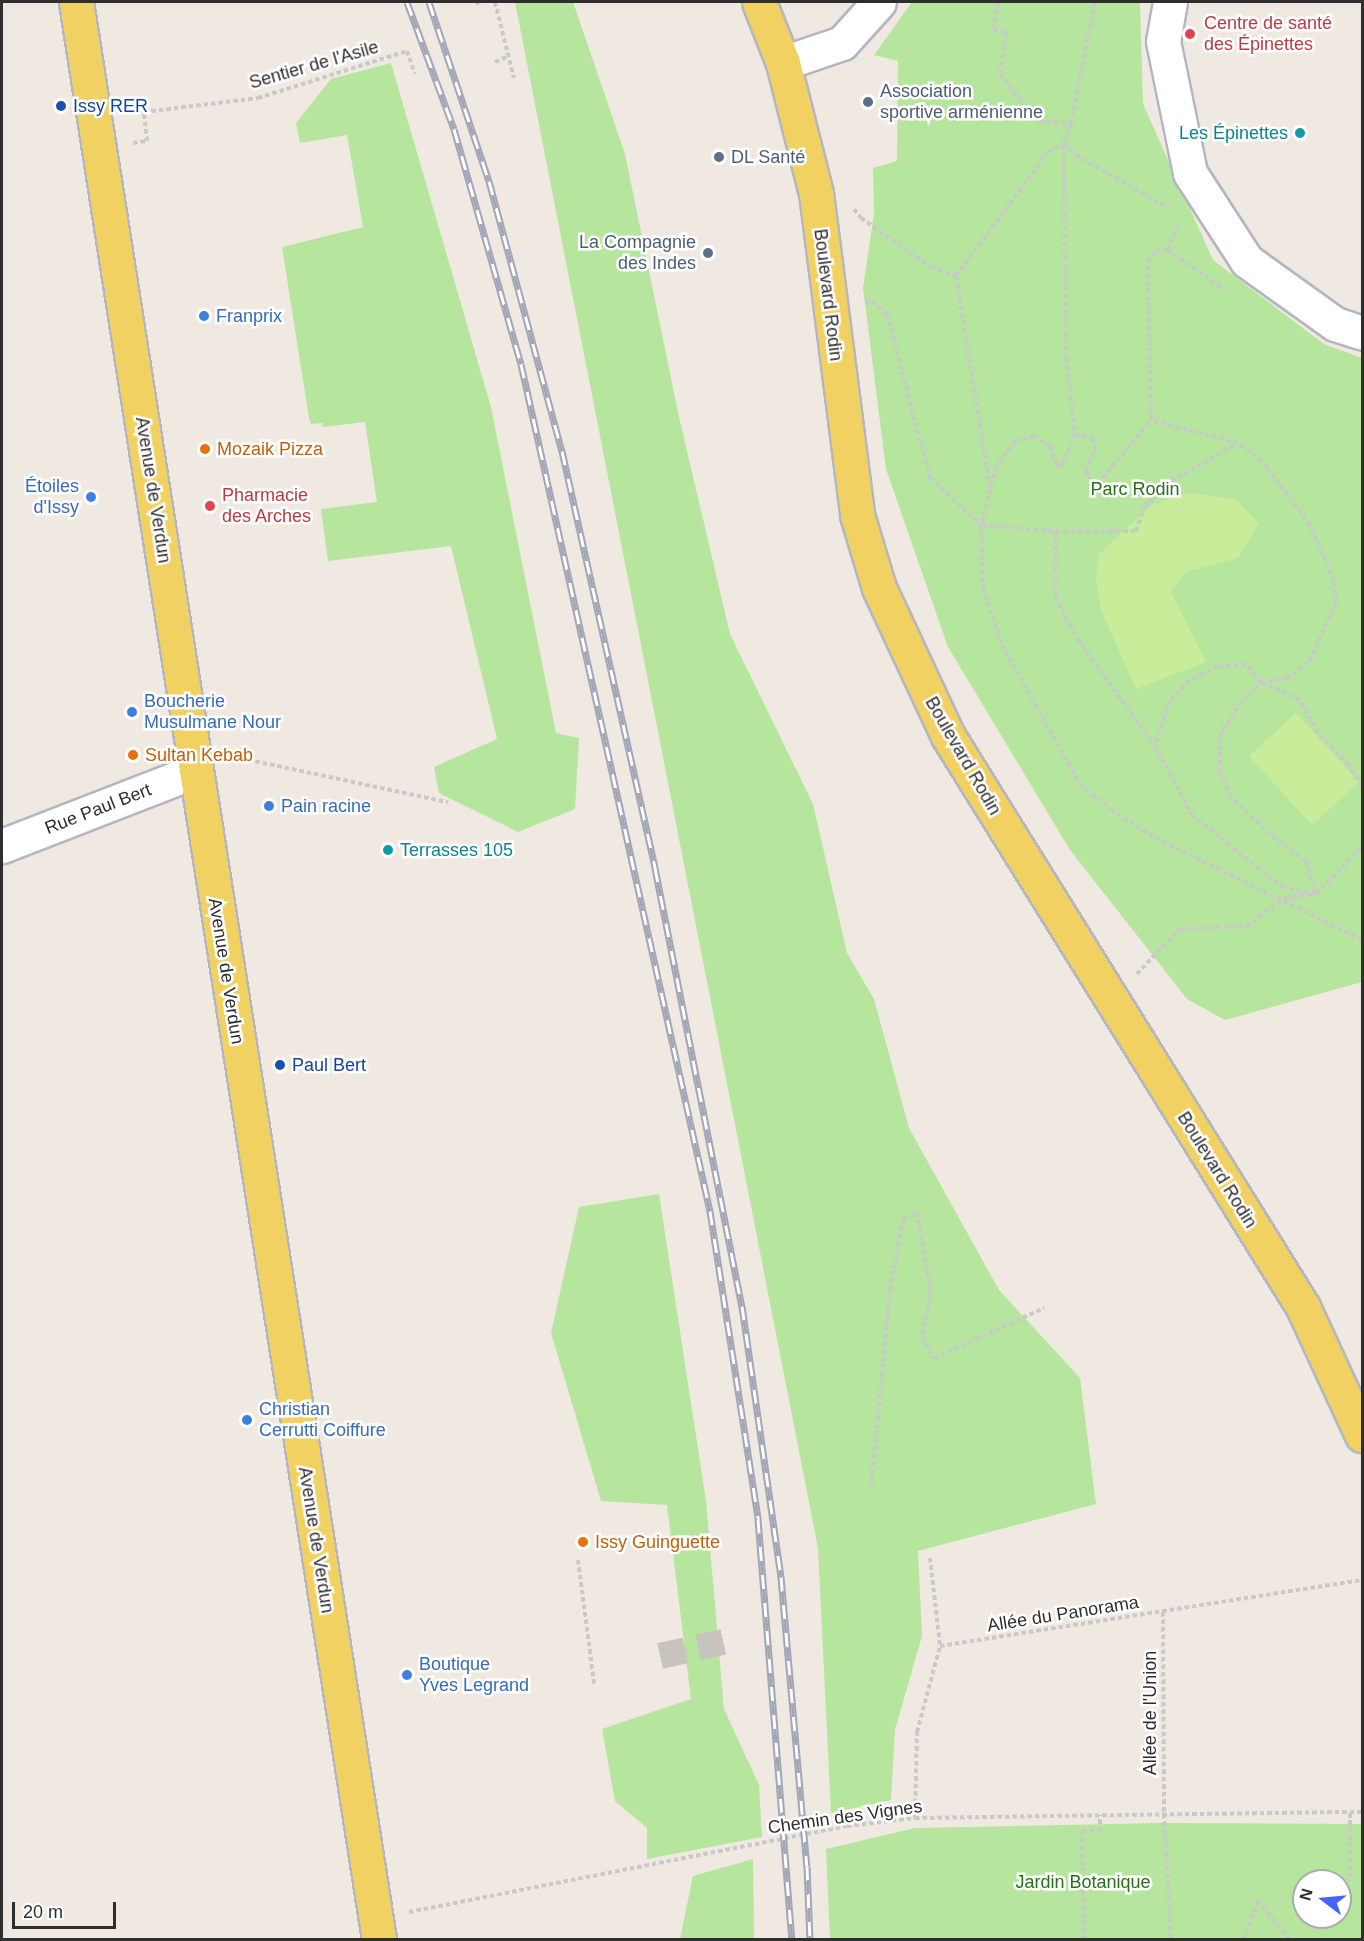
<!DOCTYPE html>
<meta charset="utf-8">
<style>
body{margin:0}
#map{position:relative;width:1364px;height:1941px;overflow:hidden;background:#efe9e1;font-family:Helvetica,sans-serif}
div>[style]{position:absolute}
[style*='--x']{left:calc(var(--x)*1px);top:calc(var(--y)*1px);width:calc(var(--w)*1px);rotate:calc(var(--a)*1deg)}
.green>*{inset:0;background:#b6e59e}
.pitch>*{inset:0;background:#c9ec9a}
.pedestrian-tunnel>*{height:26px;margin-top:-13px;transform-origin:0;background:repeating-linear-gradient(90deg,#c8c4bd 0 26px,transparent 0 39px)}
.path>*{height:4px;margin-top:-2px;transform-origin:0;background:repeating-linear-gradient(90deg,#c9c9c9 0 4.5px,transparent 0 7.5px)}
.roads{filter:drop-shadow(2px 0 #b4b7c1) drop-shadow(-2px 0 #b4b7c1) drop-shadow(0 2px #b4b7c1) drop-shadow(0 -2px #b4b7c1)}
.minor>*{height:33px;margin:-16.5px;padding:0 16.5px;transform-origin:16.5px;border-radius:16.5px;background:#fff}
.tertiary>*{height:33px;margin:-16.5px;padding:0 16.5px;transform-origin:16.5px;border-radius:16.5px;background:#fff}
.primary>*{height:33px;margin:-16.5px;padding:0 16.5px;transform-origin:16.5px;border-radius:16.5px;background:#f2d163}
.rail>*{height:7px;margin-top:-3.5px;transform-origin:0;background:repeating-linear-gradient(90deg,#fff 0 14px,#a3a6b8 0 28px);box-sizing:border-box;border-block:2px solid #a3a6b8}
.dots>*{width:16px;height:16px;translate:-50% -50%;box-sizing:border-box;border:3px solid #fff;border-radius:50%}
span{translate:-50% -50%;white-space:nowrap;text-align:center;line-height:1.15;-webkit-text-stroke:5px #fff;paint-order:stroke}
.health-label{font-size:18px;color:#be3a42}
.left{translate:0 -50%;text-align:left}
.street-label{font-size:18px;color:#2e2e2e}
.service-label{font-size:18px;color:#4e5e75}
.right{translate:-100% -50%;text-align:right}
.transit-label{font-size:18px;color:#164399}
.culture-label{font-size:18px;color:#0d838f}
.shop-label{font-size:18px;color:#366cbe}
.food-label{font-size:18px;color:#c56008}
.park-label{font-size:18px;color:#2c6e1b}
.frame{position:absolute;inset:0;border:3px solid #2e2e2e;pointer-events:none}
.north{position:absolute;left:1292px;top:1869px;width:60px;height:60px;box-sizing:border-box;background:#fff;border:2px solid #ababab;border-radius:50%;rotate:286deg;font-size:16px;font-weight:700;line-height:24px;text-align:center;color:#2e2e2e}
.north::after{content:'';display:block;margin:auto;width:21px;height:27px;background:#4264fb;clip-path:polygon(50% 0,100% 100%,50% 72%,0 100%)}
.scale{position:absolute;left:12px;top:1902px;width:104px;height:27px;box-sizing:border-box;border:3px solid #2e2e2e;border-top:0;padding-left:8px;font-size:18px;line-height:21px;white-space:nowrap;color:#2e2e2e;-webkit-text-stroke:4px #fff;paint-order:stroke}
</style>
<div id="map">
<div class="green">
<div style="clip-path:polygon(515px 2px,573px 2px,625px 154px,679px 417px,730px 634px,813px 804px,847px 953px,874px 999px,909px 1128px,999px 1290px,1080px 1378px,1096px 1504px,918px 1551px,922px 1636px,895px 1730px,891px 1800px,831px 1813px,818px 1548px)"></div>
<div style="clip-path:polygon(912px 2px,1140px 2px,1143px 104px,1213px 260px,1324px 344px,1362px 358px,1362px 982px,1225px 1020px,1187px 999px,1070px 850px,948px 647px,886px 469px,863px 288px,874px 214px,873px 168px,897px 161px,898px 61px,874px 55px)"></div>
<div style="clip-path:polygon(391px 63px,491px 407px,556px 733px,579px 738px,575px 809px,518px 832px,439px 793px,434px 767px,497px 739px,451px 546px,328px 561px,321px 509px,377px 502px,365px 422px,323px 427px,322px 423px,311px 424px,309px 418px,282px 247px,363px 227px,347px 135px,300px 143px,296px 123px,331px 79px)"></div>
<div style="clip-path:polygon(659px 1194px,706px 1501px,724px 1709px,759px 1785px,762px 1837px,647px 1859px,647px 1828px,615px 1801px,602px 1729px,691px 1699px,667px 1505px,601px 1501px,551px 1333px,579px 1207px)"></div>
<div style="clip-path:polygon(evenodd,1160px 1823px,1362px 1824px,1362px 1939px,830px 1939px,826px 1849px,915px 1828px,1160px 1823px,1304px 1881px,1340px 1881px,1340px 1917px,1304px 1917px,1304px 1881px)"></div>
<div style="clip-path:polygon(753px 1859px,754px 1939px,680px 1939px,693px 1876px)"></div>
</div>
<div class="pitch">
<div style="clip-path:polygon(1188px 493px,1235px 499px,1259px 523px,1238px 558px,1186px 572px,1171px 592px,1206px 662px,1136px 689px,1101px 610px,1096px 578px,1099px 554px,1153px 504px)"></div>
<div style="clip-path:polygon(1296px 713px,1359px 782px,1312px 825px,1249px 756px)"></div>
</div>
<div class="pedestrian-tunnel">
<div style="--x:660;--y:1656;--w:65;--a:-12.5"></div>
</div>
<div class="path">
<div style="--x:477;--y:2;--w:3;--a:72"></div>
<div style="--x:495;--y:2;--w:78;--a:76"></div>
<div style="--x:998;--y:2;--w:28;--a:100"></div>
<div style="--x:993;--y:30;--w:13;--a:9"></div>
<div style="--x:1006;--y:32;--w:42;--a:98.1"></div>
<div style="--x:1000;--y:74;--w:62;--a:50.9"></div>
<div style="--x:1039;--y:122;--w:32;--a:2"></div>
<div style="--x:1095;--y:2;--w:124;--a:101.1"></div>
<div style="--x:1071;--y:124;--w:21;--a:109"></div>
<div style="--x:1064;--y:144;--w:214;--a:89.5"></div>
<div style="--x:1066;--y:358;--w:77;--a:83.2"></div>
<div style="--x:1075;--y:434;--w:36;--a:113"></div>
<div style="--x:1061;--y:467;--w:5;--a:-158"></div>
<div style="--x:1056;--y:465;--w:20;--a:-108"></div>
<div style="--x:1050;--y:446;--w:19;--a:-148"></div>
<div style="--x:1034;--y:436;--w:20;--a:165"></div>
<div style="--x:1015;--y:441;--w:32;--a:126"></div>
<div style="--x:996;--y:467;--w:60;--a:104.5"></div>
<div style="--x:981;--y:525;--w:75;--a:4.6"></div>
<div style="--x:1056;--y:531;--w:80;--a:0"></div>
<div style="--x:1136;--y:531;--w:27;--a:-70"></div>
<div style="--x:1145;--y:506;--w:29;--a:-46"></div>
<div style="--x:1165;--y:485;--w:84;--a:-29.9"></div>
<div style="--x:495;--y:62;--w:13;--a:-23"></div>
<div style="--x:133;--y:143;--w:14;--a:-8"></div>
<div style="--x:147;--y:141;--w:29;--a:-96"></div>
<div style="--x:144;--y:112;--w:115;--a:-7"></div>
<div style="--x:258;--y:98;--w:156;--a:-17.5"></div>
<div style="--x:407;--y:51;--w:24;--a:71"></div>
<div style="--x:854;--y:209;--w:11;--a:52"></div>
<div style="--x:861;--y:218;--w:85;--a:35"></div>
<div style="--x:931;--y:267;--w:27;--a:20"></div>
<div style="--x:956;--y:276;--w:154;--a:-53.4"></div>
<div style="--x:1048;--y:152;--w:18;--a:-27"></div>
<div style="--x:1064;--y:144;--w:16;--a:43"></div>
<div style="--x:1076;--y:155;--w:108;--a:29.9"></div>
<div style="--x:1168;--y:250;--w:31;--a:-69"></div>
<div style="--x:956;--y:276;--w:216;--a:80.9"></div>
<div style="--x:865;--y:302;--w:7;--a:-8"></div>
<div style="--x:872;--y:301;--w:20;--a:41"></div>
<div style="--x:887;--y:314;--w:170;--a:75.3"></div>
<div style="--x:930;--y:478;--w:69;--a:42.7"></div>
<div style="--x:981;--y:525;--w:63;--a:88.2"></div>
<div style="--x:983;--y:588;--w:60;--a:71.6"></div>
<div style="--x:1002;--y:645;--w:159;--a:60.7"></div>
<div style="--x:1080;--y:784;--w:40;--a:40"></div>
<div style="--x:1111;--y:810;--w:53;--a:31.9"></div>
<div style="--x:1156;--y:838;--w:230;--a:26.3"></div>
<div style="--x:1075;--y:434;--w:17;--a:13"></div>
<div style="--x:1092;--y:438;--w:9;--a:63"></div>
<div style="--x:1096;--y:446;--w:27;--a:112"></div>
<div style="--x:1086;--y:471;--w:6;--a:72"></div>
<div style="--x:1088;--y:477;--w:12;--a:35"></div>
<div style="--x:1098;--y:484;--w:83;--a:-50.4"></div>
<div style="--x:1151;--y:420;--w:158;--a:-91.1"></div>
<div style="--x:1148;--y:262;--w:14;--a:-54"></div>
<div style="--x:1156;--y:251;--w:12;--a:-5"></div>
<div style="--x:1168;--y:250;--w:70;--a:35.1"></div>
<div style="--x:1056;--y:531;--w:66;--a:90.9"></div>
<div style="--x:1055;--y:597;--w:49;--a:61.9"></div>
<div style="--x:1078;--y:640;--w:130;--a:54.1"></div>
<div style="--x:226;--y:755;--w:227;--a:12"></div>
<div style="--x:1362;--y:786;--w:25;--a:-122"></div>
<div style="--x:1349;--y:765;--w:45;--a:-134.1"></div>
<div style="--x:1318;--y:733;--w:38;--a:-119"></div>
<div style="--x:1300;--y:700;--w:43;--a:-155.2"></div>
<div style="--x:1261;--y:682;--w:23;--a:-130"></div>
<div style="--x:1246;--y:664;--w:29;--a:174"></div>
<div style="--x:1217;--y:667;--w:31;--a:155"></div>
<div style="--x:1189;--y:680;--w:30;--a:132"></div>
<div style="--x:1169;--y:702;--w:46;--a:107.7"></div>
<div style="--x:1155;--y:746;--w:78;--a:61.8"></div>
<div style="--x:1192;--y:815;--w:115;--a:38.7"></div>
<div style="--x:1282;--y:887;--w:35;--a:12"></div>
<div style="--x:1316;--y:894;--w:66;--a:-45.6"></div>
<div style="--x:1137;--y:974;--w:62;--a:-47"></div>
<div style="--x:1179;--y:929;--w:68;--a:-2.5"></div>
<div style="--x:1247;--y:926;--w:47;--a:-36.4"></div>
<div style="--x:1285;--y:898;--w:31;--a:-7"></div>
<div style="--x:1316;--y:894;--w:34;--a:-107"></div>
<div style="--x:1306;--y:861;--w:37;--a:-144"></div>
<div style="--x:1276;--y:839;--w:62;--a:-137"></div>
<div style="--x:1231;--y:797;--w:27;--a:-114"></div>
<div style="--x:1220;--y:772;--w:35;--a:-90"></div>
<div style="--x:1220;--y:737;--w:30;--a:-62"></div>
<div style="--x:1234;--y:711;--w:40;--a:-47"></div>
<div style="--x:1261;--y:682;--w:26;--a:-9"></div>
<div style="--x:1287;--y:678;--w:29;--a:-36"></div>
<div style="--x:1310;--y:661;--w:64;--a:-66.2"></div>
<div style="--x:1336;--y:602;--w:21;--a:-95"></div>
<div style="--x:1334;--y:581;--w:61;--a:-113.2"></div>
<div style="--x:1310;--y:525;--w:72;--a:-126.6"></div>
<div style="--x:1267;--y:467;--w:38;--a:-140"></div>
<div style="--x:1238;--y:443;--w:90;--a:-165.2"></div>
<div style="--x:871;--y:1488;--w:199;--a:-84.5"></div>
<div style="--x:890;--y:1290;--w:72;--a:-79.6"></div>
<div style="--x:903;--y:1219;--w:15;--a:-23"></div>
<div style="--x:917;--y:1213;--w:81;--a:80.1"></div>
<div style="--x:931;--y:1293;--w:45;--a:101.6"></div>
<div style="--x:922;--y:1337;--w:24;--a:60"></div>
<div style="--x:934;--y:1358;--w:121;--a:-24.4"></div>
<div style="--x:930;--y:1558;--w:89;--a:83.5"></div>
<div style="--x:578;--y:1560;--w:125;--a:82.6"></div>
<div style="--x:1163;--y:1612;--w:202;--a:89.7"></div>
<div style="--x:1164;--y:1814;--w:126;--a:86.8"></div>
<div style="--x:1350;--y:1813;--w:69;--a:90"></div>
<div style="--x:915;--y:1818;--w:86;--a:-88.7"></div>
<div style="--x:917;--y:1732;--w:89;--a:-75"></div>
<div style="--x:940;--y:1646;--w:427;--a:-8.9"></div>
<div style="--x:409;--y:1912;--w:446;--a:-11.1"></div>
<div style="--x:847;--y:1826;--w:68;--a:-6.7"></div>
<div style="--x:915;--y:1818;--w:447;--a:-0.8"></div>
<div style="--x:1084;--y:1940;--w:109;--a:-91.1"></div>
<div style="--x:1082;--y:1831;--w:18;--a:0"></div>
<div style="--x:1100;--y:1831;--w:16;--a:-90"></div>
<div style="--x:1243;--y:1940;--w:42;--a:-69"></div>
<div style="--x:1258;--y:1901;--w:50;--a:50.6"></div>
</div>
<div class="roads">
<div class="minor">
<div style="--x:1170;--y:2;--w:40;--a:100"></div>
<div style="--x:1163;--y:41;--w:135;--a:78.4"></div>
<div style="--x:1190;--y:173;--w:105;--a:57.1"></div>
<div style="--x:1247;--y:261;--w:108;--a:35.6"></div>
<div style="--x:1335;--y:324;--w:28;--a:18"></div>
<div style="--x:2;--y:846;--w:207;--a:-21.2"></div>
</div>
<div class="tertiary">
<div style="--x:783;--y:63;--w:62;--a:-18.7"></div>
<div style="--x:842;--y:43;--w:55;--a:-47.9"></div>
</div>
<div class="primary">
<div style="--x:76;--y:2;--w:1962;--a:81.11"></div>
<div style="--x:759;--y:2;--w:66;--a:68.5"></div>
<div style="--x:783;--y:63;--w:134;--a:75.8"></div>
<div style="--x:816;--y:193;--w:325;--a:82.7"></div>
<div style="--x:857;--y:515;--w:76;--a:73.2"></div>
<div style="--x:879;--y:588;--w:163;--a:65"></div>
<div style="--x:948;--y:736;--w:672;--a:58.13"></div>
<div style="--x:1303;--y:1307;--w:141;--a:65.3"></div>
</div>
</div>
<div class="rail">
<div style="--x:407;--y:2;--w:135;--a:69.7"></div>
<div style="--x:454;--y:129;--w:244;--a:74.1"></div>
<div style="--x:521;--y:364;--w:868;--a:77.42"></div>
<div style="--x:710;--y:1211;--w:312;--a:81.1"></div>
<div style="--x:758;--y:1519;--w:422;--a:85.4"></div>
<div style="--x:429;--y:2;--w:189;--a:71.5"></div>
<div style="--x:489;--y:181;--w:280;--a:74.9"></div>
<div style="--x:562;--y:451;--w:427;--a:77.4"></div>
<div style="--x:655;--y:868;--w:447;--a:78.8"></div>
<div style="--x:742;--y:1306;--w:274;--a:81.8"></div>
<div style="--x:781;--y:1577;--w:290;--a:84.9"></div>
<div style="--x:807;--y:1866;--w:74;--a:87.7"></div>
</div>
<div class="dots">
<div style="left:1190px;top:34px;background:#e0444e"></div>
<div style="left:868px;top:102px;background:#5c6f8a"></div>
<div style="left:61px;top:106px;background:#1a4fb4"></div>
<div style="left:1300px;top:133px;background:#0f9aa8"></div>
<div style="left:719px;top:157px;background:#5c6f8a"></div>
<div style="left:708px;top:253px;background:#5c6f8a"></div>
<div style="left:204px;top:316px;background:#3f7fe0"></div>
<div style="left:205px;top:449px;background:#e8710a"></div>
<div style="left:91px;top:497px;background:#3f7fe0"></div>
<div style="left:210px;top:506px;background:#e0444e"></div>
<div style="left:132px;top:712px;background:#3f7fe0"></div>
<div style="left:133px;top:755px;background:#e8710a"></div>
<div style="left:269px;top:806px;background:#3f7fe0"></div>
<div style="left:388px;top:850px;background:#0f9aa8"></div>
<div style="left:280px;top:1065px;background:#1a4fb4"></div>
<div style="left:247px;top:1420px;background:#3f7fe0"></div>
<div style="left:583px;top:1542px;background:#e8710a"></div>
<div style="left:407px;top:1675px;background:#3f7fe0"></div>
</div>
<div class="health-label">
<span class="left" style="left:1204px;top:34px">Centre de santé<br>des Épinettes</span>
<span class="left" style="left:222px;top:506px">Pharmacie<br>des Arches</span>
</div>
<div class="street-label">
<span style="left:314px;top:65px;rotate:-16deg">Sentier de l'Asile</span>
<span style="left:828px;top:295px;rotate:83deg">Boulevard Rodin</span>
<span style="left:153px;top:490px;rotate:81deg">Avenue de Verdun</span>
<span style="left:963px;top:756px;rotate:60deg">Boulevard Rodin</span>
<span style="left:98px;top:809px;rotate:-21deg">Rue Paul Bert</span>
<span style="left:226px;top:971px;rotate:81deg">Avenue de Verdun</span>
<span style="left:1217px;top:1170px;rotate:58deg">Boulevard Rodin</span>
<span style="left:316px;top:1540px;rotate:81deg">Avenue de Verdun</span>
<span style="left:1063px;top:1614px;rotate:-9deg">Allée du Panorama</span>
<span style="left:1150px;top:1713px;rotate:-90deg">Allée de l'Union</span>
<span style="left:845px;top:1817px;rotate:-8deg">Chemin des Vignes</span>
</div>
<div class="service-label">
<span class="left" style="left:880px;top:102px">Association<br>sportive arménienne</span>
<span class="left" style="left:731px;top:157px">DL Santé</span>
<span class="right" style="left:696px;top:253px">La Compagnie<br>des Indes</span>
</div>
<div class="transit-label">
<span class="left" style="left:73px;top:106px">Issy RER</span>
<span class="left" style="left:292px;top:1065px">Paul Bert</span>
</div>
<div class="culture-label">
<span class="right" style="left:1288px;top:133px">Les Épinettes</span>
<span class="left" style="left:400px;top:850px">Terrasses 105</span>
</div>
<div class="shop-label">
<span class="left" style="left:216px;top:316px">Franprix</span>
<span class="right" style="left:79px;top:497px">Étoiles<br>d'Issy</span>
<span class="left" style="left:144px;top:712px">Boucherie<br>Musulmane Nour</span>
<span class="left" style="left:281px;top:806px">Pain racine</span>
<span class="left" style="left:259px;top:1420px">Christian<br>Cerrutti Coiffure</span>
<span class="left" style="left:419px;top:1675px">Boutique<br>Yves Legrand</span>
</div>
<div class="food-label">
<span class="left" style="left:217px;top:449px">Mozaik Pizza</span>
<span class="left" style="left:145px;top:755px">Sultan Kebab</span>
<span class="left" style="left:595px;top:1542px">Issy Guinguette</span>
</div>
<div class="park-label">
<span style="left:1135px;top:489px">Parc Rodin</span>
<span style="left:1083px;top:1882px">Jardin Botanique</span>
</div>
<div class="frame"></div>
<div class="north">N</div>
<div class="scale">20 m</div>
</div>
